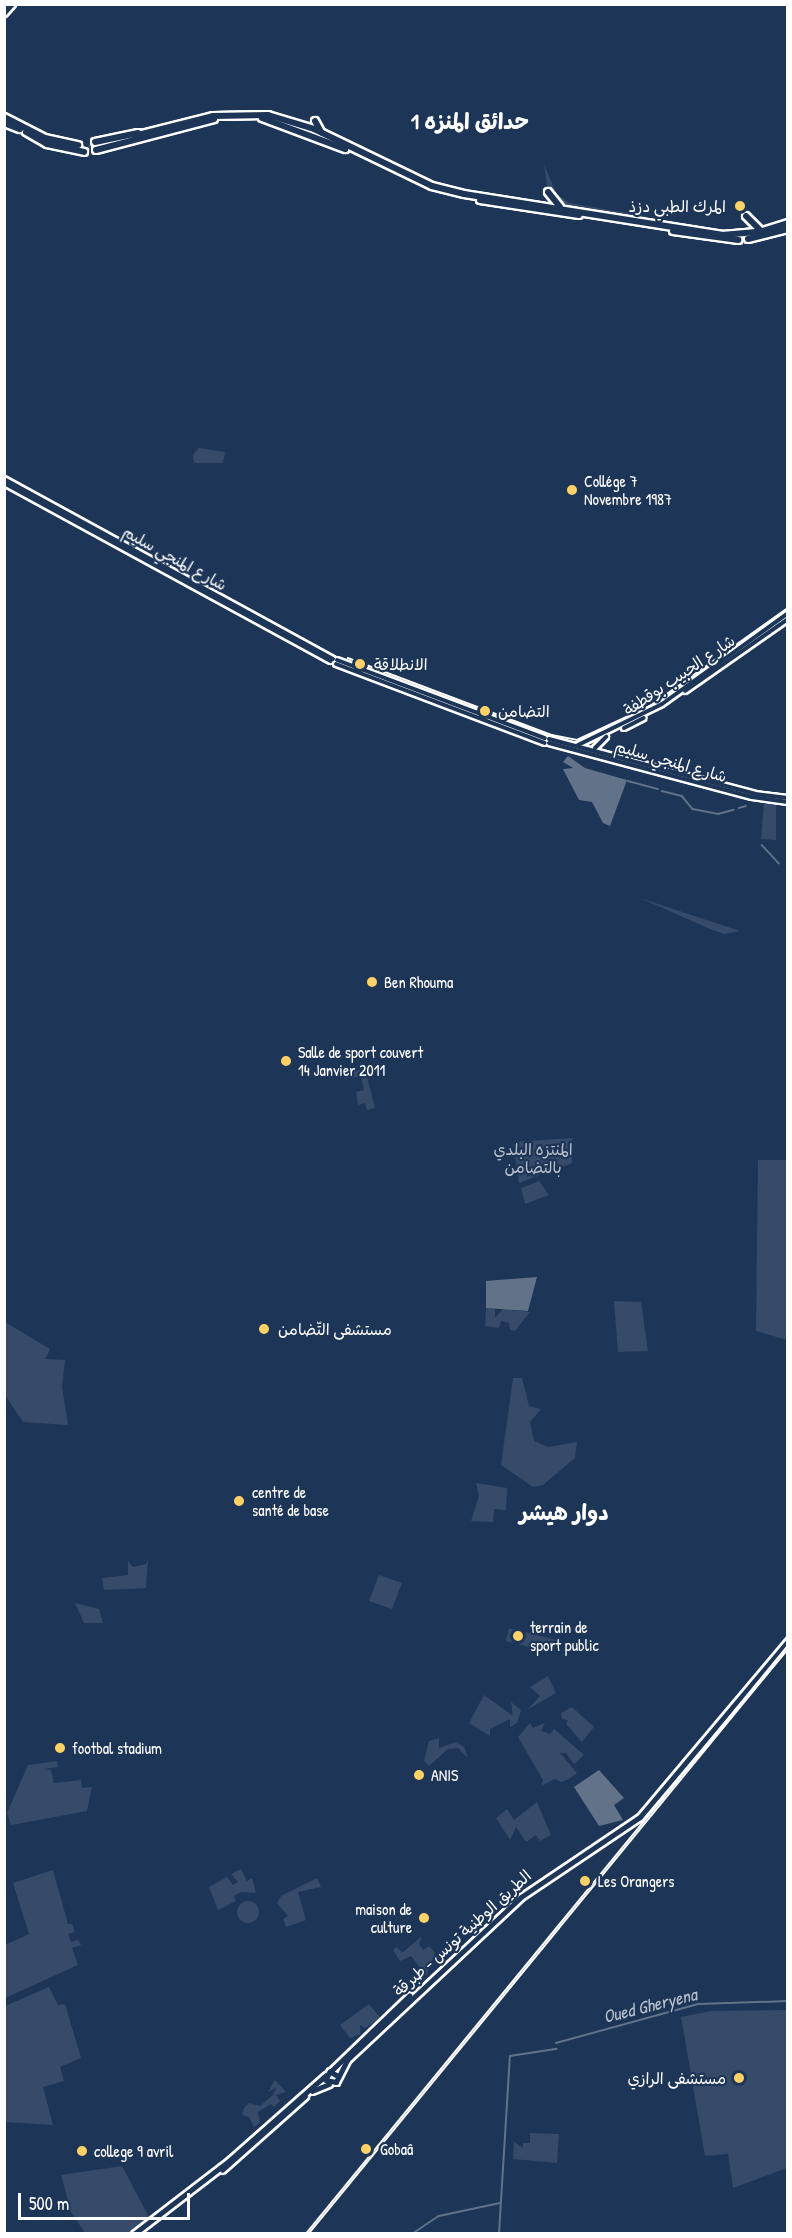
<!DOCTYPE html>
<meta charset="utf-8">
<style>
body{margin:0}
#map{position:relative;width:792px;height:2238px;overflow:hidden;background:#1d3557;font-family:"Patrick Hand","Playpen Sans Arabic",sans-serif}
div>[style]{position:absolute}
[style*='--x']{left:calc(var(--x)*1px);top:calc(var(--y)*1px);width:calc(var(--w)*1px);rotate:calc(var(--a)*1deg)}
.green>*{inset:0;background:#364b69}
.round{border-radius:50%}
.water>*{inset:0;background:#617289}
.stream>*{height:1.5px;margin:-0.75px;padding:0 0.75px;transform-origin:0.75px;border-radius:0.75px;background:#617289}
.highway-tunnel>*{height:6px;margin-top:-3px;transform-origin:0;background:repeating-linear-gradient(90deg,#344968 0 6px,transparent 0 9px)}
.roads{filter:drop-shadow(2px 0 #fff) drop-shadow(-2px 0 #fff) drop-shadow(0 2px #fff) drop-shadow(0 -2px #fff)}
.secondary>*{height:4px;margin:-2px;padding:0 2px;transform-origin:2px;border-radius:2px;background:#1d3557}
.primary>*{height:4.5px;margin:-2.25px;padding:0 2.25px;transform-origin:2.25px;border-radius:2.25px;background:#1d3557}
.highway>*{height:6px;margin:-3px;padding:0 3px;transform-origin:3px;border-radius:3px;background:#1d3557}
.tram>*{height:1.5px;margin:-0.75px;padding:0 0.75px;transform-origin:0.75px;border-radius:0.75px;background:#fff}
.rail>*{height:4px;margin-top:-2px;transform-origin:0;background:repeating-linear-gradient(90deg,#1d3557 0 4.5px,#fff 0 9px);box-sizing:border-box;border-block:2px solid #fff}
.dots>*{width:16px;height:16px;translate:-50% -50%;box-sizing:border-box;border:3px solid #1d3557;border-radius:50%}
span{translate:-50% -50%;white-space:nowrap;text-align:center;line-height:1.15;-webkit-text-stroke:4.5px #1d3557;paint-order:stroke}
.poi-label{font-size:16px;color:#fff}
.right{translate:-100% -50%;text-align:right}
.left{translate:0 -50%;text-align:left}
.street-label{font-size:16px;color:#fff}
.park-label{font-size:16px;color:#b9c0ca}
.water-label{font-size:18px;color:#b8c0ca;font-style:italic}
.district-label{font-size:22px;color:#fff;font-weight:700}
.frame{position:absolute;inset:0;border:6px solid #fff;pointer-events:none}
.scale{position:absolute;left:18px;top:2193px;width:172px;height:27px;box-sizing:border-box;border:3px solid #fff;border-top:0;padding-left:8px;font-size:18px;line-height:21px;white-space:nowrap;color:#fff;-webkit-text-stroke:4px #1d3557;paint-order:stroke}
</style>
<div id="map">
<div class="green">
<div style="clip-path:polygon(544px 164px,556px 193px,569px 203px,645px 216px,645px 220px,561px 207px,548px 192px)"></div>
<div style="clip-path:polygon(199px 448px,225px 452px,223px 463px,194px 463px,193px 455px)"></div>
<div style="clip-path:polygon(764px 802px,776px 803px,776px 840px,761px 839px)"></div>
<div style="clip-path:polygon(640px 898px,740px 931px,724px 934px,710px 929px)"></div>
<div style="clip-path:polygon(365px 1069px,375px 1108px,367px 1110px,365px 1103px,358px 1105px,356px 1092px,364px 1090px,361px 1076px,344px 1079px,343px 1073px)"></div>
<div style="clip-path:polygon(572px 1138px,572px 1163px,519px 1183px,513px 1142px)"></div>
<div style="clip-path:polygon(758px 1160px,787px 1160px,787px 1340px,756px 1331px)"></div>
<div style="clip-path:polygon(539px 1181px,549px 1195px,525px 1204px,521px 1188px)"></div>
<div style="clip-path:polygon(614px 1301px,641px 1302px,648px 1351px,618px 1352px)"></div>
<div style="clip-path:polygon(486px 1308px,495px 1309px,495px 1318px,503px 1309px,530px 1312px,515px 1331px,510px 1330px,509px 1323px,501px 1321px,499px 1328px,485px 1326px)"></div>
<div style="clip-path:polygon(5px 1322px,50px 1349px,45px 1359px,65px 1360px,62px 1387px,68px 1425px,23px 1422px,5px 1395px)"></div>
<div style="clip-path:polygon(513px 1378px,522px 1378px,529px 1406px,541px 1409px,530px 1422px,534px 1441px,548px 1447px,577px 1442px,575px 1458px,543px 1485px,533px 1487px,501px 1465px)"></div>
<div style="clip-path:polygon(476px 1483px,507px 1488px,506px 1510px,494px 1509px,493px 1522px,471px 1521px,479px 1496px)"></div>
<div style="clip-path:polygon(148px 1558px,146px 1588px,104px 1590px,102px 1578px,128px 1575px,128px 1561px,133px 1567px,146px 1564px)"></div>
<div style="clip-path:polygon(379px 1575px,402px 1583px,392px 1609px,369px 1601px)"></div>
<div style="clip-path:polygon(75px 1603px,99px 1609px,103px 1623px,84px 1623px)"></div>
<div style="clip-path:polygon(509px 1628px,548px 1638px,557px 1640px,541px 1650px,506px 1641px)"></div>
<div style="clip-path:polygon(548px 1676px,556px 1693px,527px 1710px,540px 1696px,530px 1687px)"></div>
<div style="clip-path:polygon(484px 1695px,513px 1716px,511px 1702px,521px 1710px,517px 1723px,510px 1727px,510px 1719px,490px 1729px,490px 1736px,469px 1723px)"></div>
<div style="clip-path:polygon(572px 1707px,594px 1727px,582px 1742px,566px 1724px,568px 1720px,562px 1719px,561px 1713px)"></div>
<div style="clip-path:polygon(530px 1723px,533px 1728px,545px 1723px,541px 1731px,550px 1734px,554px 1729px,584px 1755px,574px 1764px,566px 1753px,560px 1753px,577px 1773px,569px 1779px,561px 1782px,555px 1779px,541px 1786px,543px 1780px,518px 1737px)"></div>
<div style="clip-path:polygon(439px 1738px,439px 1748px,456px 1742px,464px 1747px,468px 1758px,458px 1748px,448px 1749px,429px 1766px,424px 1761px,429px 1741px)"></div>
<div style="clip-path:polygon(57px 1761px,58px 1767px,44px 1769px,51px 1770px,54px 1783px,81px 1780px,82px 1788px,92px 1787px,87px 1811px,11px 1825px,7px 1813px,28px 1765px)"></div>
<div style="clip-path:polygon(537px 1802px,551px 1835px,540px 1841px,536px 1835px,526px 1842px,516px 1827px,510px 1840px,496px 1818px,507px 1809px,514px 1820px)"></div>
<div style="clip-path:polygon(241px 1869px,247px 1881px,252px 1878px,256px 1893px,241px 1892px,234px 1896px,236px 1901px,218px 1910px,209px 1887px,227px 1877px,233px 1885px,238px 1882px,231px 1874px)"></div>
<div style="clip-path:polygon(53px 1870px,68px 1924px,72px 1924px,75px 1932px,68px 1934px,71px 1942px,78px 1940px,81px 1945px,72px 1948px,78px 1965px,5px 1998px,5px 1945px,29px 1934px,13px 1883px)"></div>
<div style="clip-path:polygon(317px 1878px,321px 1887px,298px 1892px,306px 1920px,286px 1927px,283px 1919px,288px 1916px,277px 1903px,281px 1896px)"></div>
<div class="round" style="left:237px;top:1901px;width:22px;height:22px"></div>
<div style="clip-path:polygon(422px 1936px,419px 1944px,423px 1950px,429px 1946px,435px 1953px,426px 1976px,411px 1956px,400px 1961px,393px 1950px,397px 1947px,402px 1953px)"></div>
<div style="clip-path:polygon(49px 1987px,58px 2005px,65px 2004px,81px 2058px,60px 2067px,64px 2081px,43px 2087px,53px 2125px,5px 2122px,5px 2006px)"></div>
<div style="clip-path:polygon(369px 2004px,381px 2019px,365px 2028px,360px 2025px,361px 2034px,350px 2038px,340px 2025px)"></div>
<div style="clip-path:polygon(787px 2010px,787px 2168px,733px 2188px,728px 2154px,705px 2156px,681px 2017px,711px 2011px)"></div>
<div style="clip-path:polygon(275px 2080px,286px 2092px,276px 2095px,280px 2101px,274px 2107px,271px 2104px,258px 2112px,260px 2123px,254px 2127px,249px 2117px,242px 2115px,244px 2108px,249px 2103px,260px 2106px,273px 2095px,277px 2087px,268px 2092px)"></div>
<div style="clip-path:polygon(530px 2133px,559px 2134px,557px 2163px,513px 2159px,514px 2142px,523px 2148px,523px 2143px,530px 2143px)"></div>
<div style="clip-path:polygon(122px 2166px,150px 2219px,130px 2233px,85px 2233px,71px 2212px,61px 2175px)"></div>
</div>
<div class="water">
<div style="clip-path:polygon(568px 756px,585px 768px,627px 780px,610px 826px,603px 823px,592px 802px,579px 800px,563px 769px,573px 768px,563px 762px)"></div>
<div style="clip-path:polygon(537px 1277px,528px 1311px,486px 1308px,486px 1281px)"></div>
<div style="clip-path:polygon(599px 1770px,624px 1798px,614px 1805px,623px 1820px,599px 1826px,574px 1787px)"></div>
</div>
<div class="stream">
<div style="--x:628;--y:781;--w:31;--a:15"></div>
<div style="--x:662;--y:791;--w:21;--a:14"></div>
<div style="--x:682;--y:796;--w:17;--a:50"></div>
<div style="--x:693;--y:809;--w:25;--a:11"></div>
<div style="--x:718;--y:814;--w:16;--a:-15"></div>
<div style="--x:739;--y:808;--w:7;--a:-16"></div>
<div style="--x:762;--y:845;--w:25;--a:47"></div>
<div style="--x:556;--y:2043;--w:148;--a:-15.3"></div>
<div style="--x:699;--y:2004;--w:89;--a:-1.9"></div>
<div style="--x:412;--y:2234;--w:32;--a:-34"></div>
<div style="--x:439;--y:2216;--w:62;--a:-12"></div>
<div style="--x:499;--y:2234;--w:178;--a:-86.5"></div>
<div style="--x:510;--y:2056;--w:47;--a:-8.7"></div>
</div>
<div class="highway-tunnel">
<div style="--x:100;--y:144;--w:35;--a:-12"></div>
<div style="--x:79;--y:148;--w:23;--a:-2"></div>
</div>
<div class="roads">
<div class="secondary">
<div style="--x:4;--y:479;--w:375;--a:28.7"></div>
<div style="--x:4;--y:483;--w:372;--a:28.6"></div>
<div style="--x:337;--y:660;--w:222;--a:20.6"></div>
<div style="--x:336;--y:664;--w:223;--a:20.7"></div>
<div style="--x:685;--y:691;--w:126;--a:-35"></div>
<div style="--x:624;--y:728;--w:22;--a:-27"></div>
<div style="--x:549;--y:739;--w:213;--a:14.9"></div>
<div style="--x:755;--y:794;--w:33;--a:7"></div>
<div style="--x:549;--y:743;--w:210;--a:14.9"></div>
<div style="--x:752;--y:797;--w:36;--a:8"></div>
<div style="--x:578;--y:745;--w:93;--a:-26"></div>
<div style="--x:662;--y:704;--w:155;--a:-35.8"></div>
<div style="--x:595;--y:748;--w:16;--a:-45"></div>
</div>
<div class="primary">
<div style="--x:330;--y:2072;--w:110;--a:-43.9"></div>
<div style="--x:337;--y:2076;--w:8;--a:-150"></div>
<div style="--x:330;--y:2072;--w:9;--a:117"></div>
<div style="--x:326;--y:2080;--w:10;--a:11"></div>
<div style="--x:336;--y:2082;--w:25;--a:-63"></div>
<div style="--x:347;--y:2060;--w:238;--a:-43.1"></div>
<div style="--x:521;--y:1897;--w:143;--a:-33.9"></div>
<div style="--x:640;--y:1817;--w:230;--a:-49.9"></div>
<div style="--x:312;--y:2091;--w:18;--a:-22"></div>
<div style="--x:222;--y:2170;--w:111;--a:-41.7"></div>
<div style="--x:134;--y:2234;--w:121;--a:-37.6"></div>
<div style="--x:230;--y:2160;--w:128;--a:-41.5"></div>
</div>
<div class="highway">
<div style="--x:4;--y:13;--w:12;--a:-48"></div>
<div style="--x:4;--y:117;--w:46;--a:27.1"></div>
<div style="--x:45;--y:138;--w:34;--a:12"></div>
<div style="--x:262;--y:118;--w:89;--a:20.5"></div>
<div style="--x:315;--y:121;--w:13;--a:61"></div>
<div style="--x:4;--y:123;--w:17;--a:21"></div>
<div style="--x:26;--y:132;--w:24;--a:30"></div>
<div style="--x:47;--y:144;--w:38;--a:12"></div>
<div style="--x:134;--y:136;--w:81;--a:-14.2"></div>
<div style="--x:213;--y:116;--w:55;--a:-1"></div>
<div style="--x:268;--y:115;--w:48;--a:16.9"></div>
<div style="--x:314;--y:129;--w:131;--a:25.8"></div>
<div style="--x:432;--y:186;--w:33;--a:14"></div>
<div style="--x:464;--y:194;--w:261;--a:9"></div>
<div style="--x:722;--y:235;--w:37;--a:-5"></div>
<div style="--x:759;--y:232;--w:30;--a:-17"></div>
<div style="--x:95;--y:142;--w:44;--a:-11.8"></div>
<div style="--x:96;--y:150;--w:122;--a:-14.7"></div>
<div style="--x:548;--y:192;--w:19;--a:51"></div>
<div style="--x:480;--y:200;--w:100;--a:8.6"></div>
<div style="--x:746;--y:216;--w:20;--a:45"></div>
<div style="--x:673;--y:231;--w:66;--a:7.9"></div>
<div style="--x:748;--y:239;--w:41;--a:-14"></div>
</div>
</div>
<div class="tram">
<div style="--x:348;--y:658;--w:218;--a:20.7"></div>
<div style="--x:552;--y:735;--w:25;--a:11"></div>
<div style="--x:577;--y:740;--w:81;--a:-25"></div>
<div style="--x:650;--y:706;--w:169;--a:-35.4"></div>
</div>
<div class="rail">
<div style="--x:307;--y:2234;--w:759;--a:-50.67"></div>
</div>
<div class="dots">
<div style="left:740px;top:206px;background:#ffd166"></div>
<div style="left:572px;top:490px;background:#ffd166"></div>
<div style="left:360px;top:664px;background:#ffd166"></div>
<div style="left:485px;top:711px;background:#ffd166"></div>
<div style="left:372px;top:982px;background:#ffd166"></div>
<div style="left:286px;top:1061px;background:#ffd166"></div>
<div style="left:264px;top:1329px;background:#ffd166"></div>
<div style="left:239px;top:1501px;background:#ffd166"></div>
<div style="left:518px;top:1636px;background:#ffd166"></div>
<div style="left:60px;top:1748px;background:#ffd166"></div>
<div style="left:419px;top:1775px;background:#ffd166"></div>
<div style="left:585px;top:1881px;background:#ffd166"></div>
<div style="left:424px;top:1918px;background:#ffd166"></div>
<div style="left:739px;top:2078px;background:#ffd166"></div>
<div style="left:366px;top:2149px;background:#ffd166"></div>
<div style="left:82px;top:2151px;background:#ffd166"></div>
</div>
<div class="poi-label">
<span class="right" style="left:726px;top:206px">المرك الطبي دزذ</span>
<span class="left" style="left:584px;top:490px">Collége 7<br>Novembre 1987</span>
<span class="left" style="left:374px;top:664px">الانطلاقة</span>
<span class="left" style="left:498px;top:711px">التضامن</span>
<span class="left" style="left:384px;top:982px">Ben Rhouma</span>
<span class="left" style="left:298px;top:1061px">Salle de sport couvert<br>14 Janvier 2011</span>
<span class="left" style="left:278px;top:1329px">مستشفى التّضامن</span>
<span class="left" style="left:252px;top:1501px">centre de<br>santé de base</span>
<span class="left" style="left:530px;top:1636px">terrain de<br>sport public</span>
<span class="left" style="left:72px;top:1748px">footbal stadium</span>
<span class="left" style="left:431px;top:1775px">ANIS</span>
<span class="left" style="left:598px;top:1881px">Les Orangers</span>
<span class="right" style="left:412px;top:1918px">maison de<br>culture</span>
<span class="right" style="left:726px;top:2078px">مستشفى الرازي</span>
<span class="left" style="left:380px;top:2149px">Gobaâ</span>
<span class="left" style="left:94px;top:2151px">college 9 avril</span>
</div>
<div class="street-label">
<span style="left:175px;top:558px;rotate:29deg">شارع المنجي سليم</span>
<span style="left:679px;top:675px;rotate:-34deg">شارع الحبيب بوقطفة</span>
<span style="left:671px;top:761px;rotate:16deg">شارع المنجي سليم</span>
<span style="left:462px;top:1933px;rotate:-42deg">الطريق الوطنية تونس - طبرقة</span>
</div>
<div class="park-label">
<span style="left:533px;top:1158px">المنتزه البلدي<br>بالتضامن</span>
</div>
<div class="water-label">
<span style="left:650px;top:2006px;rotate:-14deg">Oued Gheryena</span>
</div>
<div class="district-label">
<span style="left:470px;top:122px">حدائق المنزه 1</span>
<span style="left:564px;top:1513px">دوار هيشر</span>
</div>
<div class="frame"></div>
<div class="scale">500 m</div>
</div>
